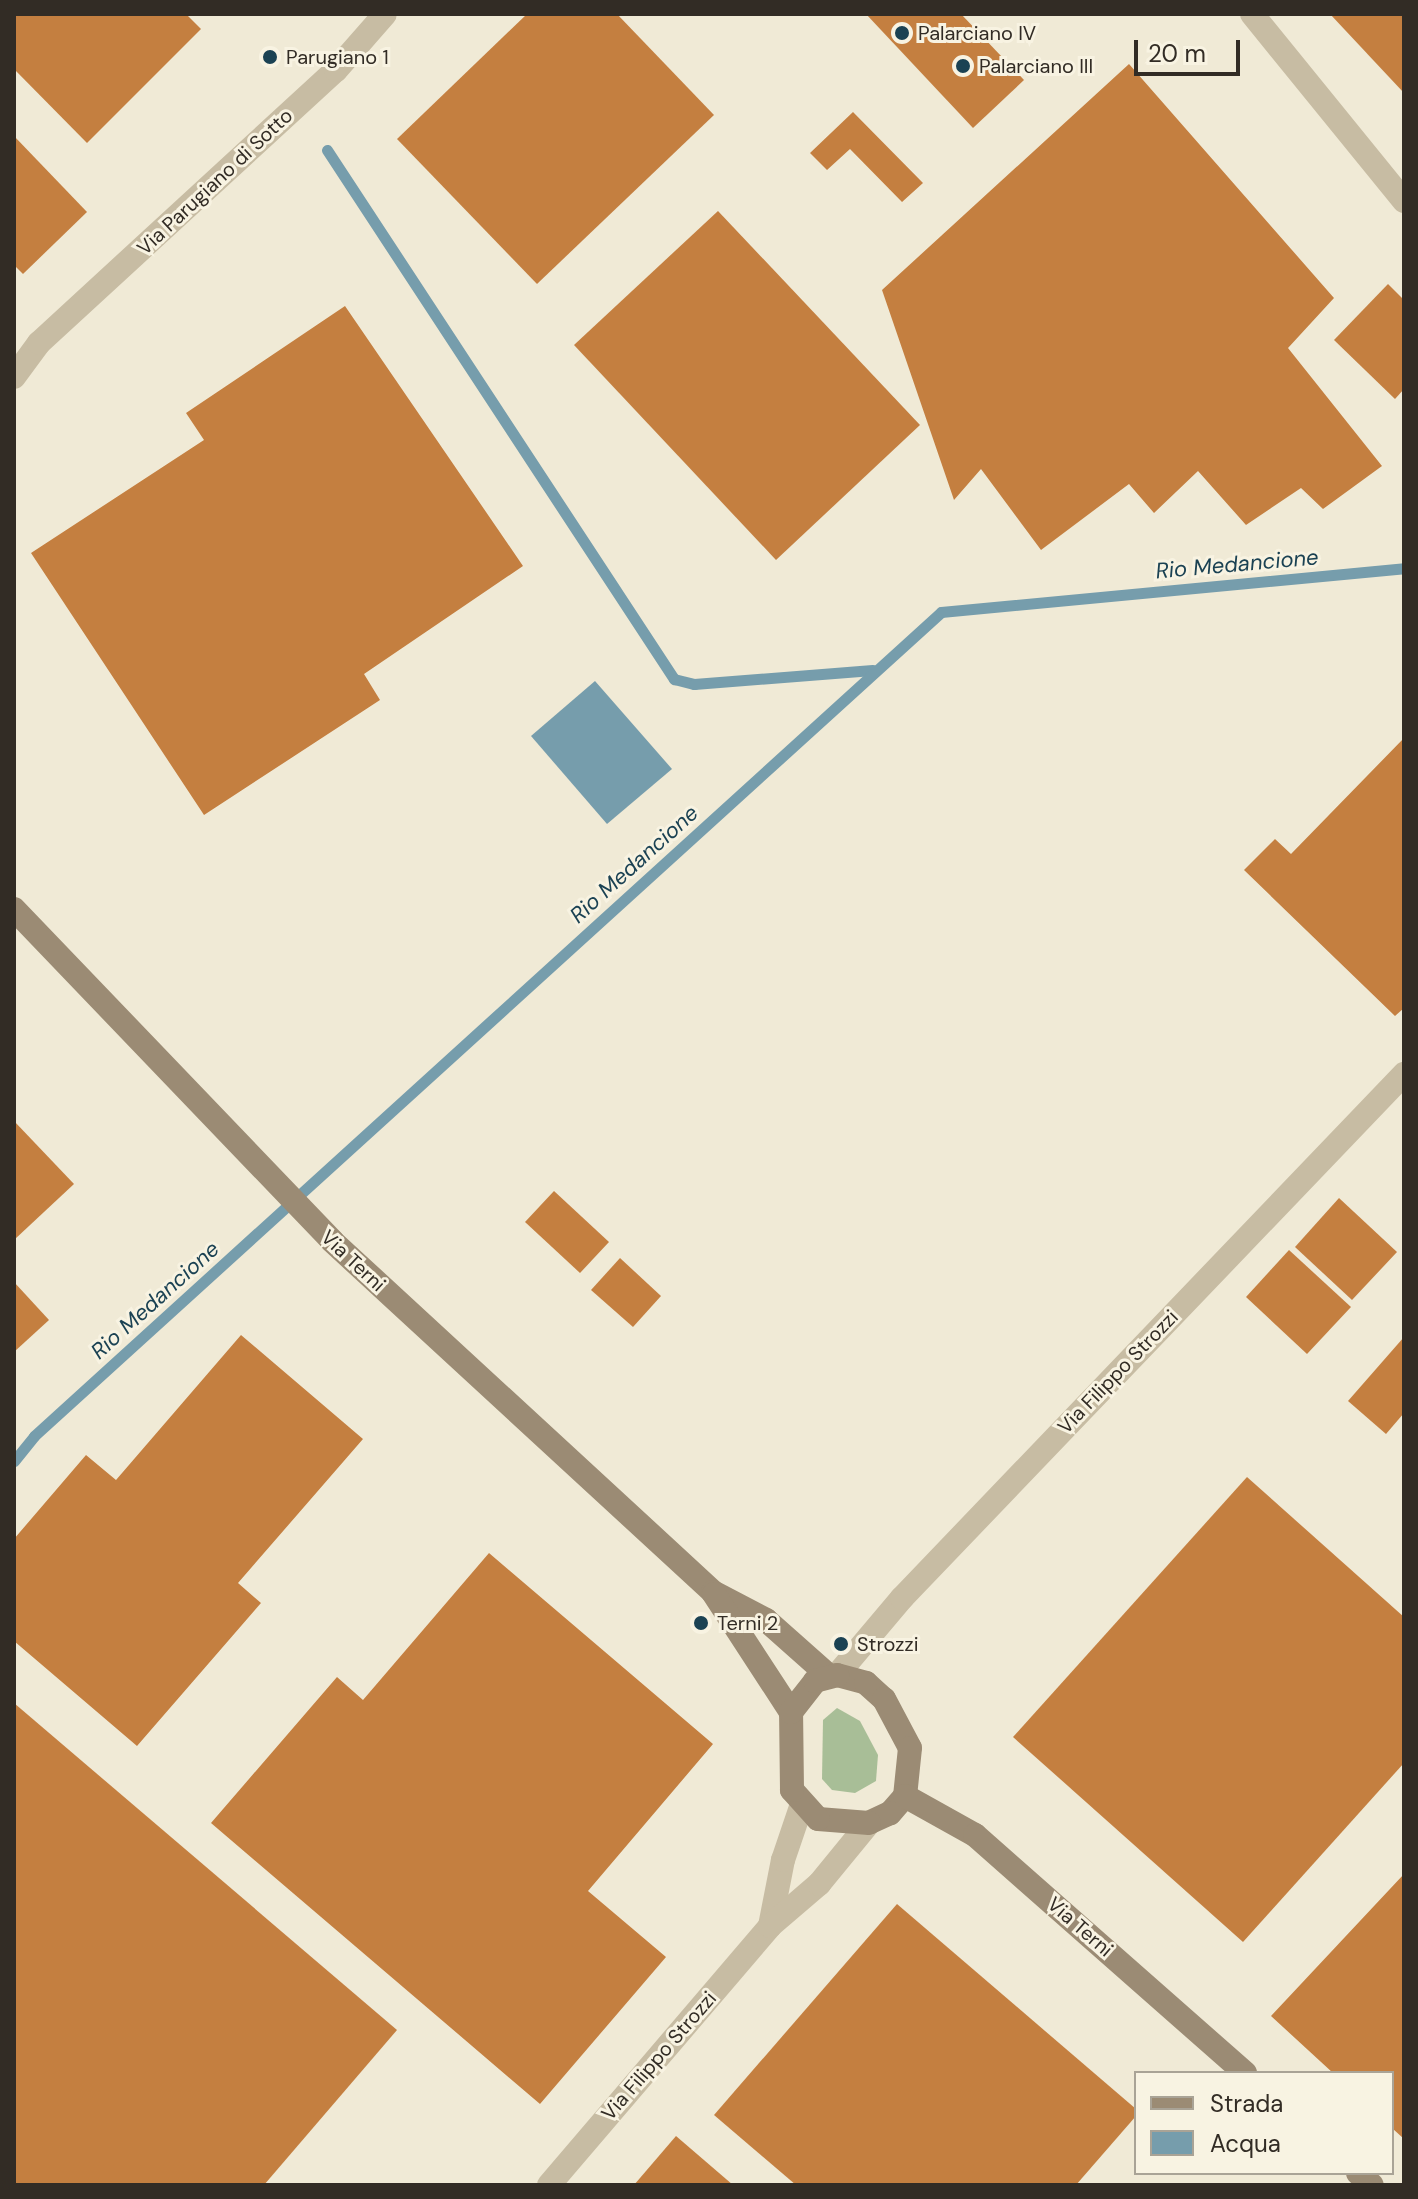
<!DOCTYPE html>
<style>
body{margin:0}
#map{position:relative;width:1418px;height:2199px;overflow:hidden;background:#f0ead6;font-family:"DM Sans",sans-serif}
div>[style]{position:absolute}
[style*='--x']{left:calc(var(--x)*1px);top:calc(var(--y)*1px);width:calc(var(--w)*1px);rotate:calc(var(--a)*1deg)}
.green>*{inset:0;background:#a8be97}
.water>*{inset:0;background:#769dac}
.stream>*{height:11px;margin:-5.5px;padding:0 5.5px;transform-origin:5.5px;border-radius:5.5px;background:#769dac}
.building>*{inset:0;background:#c47f40}
.street>*{height:24px;margin:-12px;padding:0 12px;transform-origin:12px;border-radius:12px;background:#c7bca3}
.secondary>*{height:24px;margin:-12px;padding:0 12px;transform-origin:12px;border-radius:12px;background:#9b8b74}
.dots>*{width:22px;height:22px;translate:-50% -50%;box-sizing:border-box;border:4px solid #f8f3e2;border-radius:50%}
span{translate:-50% -50%;white-space:nowrap;text-align:center;line-height:1.15;-webkit-text-stroke:6px #f8f3e2;paint-order:stroke}
.poi-label{font-size:20px;color:#322c25}
.left{translate:0 -50%;text-align:left}
.street-label{font-size:20px;color:#322c25}
.water-label{font-size:22px;color:#1b4253;font-style:italic}
.frame{position:absolute;inset:0;border:16px solid #322c25;pointer-events:none}
.legend{position:absolute;left:1134px;top:2071px;width:260px;height:104px;box-sizing:border-box;background:#f8f3e2;border:2px solid #a9a396;margin:0;padding:10px 14px;list-style:none;font-size:24px;color:#322c25}
.legend li{display:flex;align-items:center;gap:16px;height:40px}
.legend b{width:40px;border:2px solid #a9a396}
.scale{position:absolute;left:1134px;top:40px;width:106px;height:36px;box-sizing:border-box;border:4px solid #322c25;border-top:0;padding-left:10px;font-size:24px;line-height:28px;white-space:nowrap;color:#322c25;-webkit-text-stroke:6px #f8f3e2;paint-order:stroke}
</style>
<div id="map">
<div class="green">
<div style="clip-path:polygon(837px 1708px,860px 1721px,878px 1755px,876px 1781px,855px 1793px,832px 1790px,822px 1779px,823px 1720px)"></div>
</div>
<div class="water">
<div style="clip-path:polygon(595px 681px,672px 769px,607px 824px,531px 736px)"></div>
</div>
<div class="stream">
<div style="--x:327;--y:150;--w:633;--a:56.74"></div>
<div style="--x:674;--y:679;--w:21;--a:14"></div>
<div style="--x:694;--y:684;--w:179;--a:-4.5"></div>
<div style="--x:14;--y:1461;--w:32;--a:-51"></div>
<div style="--x:34;--y:1436;--w:1225;--a:-42.25"></div>
<div style="--x:941;--y:612;--w:465;--a:-5.4"></div>
</div>
<div class="building">
<div style="clip-path:polygon(14px 14px,186px 14px,201px 29px,87px 143px,14px 69px)"></div>
<div style="clip-path:polygon(527px 14px,617px 14px,714px 115px,537px 284px,397px 139px)"></div>
<div style="clip-path:polygon(866px 14px,961px 14px,1024px 80px,973px 128px)"></div>
<div style="clip-path:polygon(1330px 14px,1404px 14px,1404px 93px)"></div>
<div style="clip-path:polygon(1129px 64px,1334px 298px,1288px 348px,1382px 466px,1323px 509px,1301px 488px,1246px 525px,1198px 471px,1154px 513px,1129px 484px,1041px 550px,981px 469px,954px 500px,882px 290px)"></div>
<div style="clip-path:polygon(853px 112px,923px 183px,902px 202px,850px 149px,827px 170px,810px 153px)"></div>
<div style="clip-path:polygon(14px 136px,87px 212px,23px 274px,14px 265px)"></div>
<div style="clip-path:polygon(718px 211px,920px 425px,776px 560px,574px 345px)"></div>
<div style="clip-path:polygon(1388px 284px,1404px 300px,1404px 389px,1395px 399px,1334px 340px)"></div>
<div style="clip-path:polygon(345px 306px,523px 566px,364px 674px,380px 700px,204px 815px,31px 553px,204px 440px,186px 413px)"></div>
<div style="clip-path:polygon(1404px 738px,1404px 1008px,1395px 1016px,1244px 870px,1275px 839px,1291px 854px)"></div>
<div style="clip-path:polygon(14px 1121px,74px 1184px,14px 1240px)"></div>
<div style="clip-path:polygon(554px 1191px,609px 1242px,580px 1273px,525px 1222px)"></div>
<div style="clip-path:polygon(1339px 1198px,1397px 1252px,1352px 1300px,1295px 1247px)"></div>
<div style="clip-path:polygon(1289px 1250px,1351px 1307px,1307px 1354px,1246px 1297px)"></div>
<div style="clip-path:polygon(620px 1258px,661px 1296px,633px 1327px,591px 1290px)"></div>
<div style="clip-path:polygon(14px 1282px,49px 1320px,14px 1352px)"></div>
<div style="clip-path:polygon(241px 1335px,363px 1439px,238px 1583px,261px 1603px,137px 1746px,14px 1641px,14px 1539px,86px 1455px,116px 1480px)"></div>
<div style="clip-path:polygon(1404px 1337px,1404px 1413px,1386px 1434px,1348px 1401px)"></div>
<div style="clip-path:polygon(1247px 1477px,1404px 1617px,1404px 1763px,1243px 1942px,1013px 1737px)"></div>
<div style="clip-path:polygon(489px 1553px,713px 1744px,588px 1891px,666px 1957px,540px 2104px,211px 1823px,337px 1677px,363px 1700px)"></div>
<div style="clip-path:polygon(14px 1703px,397px 2030px,264px 2185px,14px 2185px)"></div>
<div style="clip-path:polygon(1404px 1874px,1404px 2139px,1392px 2128px,1392px 2073px,1333px 2073px,1271px 2016px)"></div>
<div style="clip-path:polygon(897px 1904px,1136px 2109px,1136px 2116px,1076px 2185px,796px 2185px,714px 2115px)"></div>
<div style="clip-path:polygon(676px 2136px,733px 2185px,634px 2185px)"></div>
</div>
<div class="street">
<div style="--x:1252;--y:14;--w:241;--a:50.9"></div>
<div style="--x:14;--y:377;--w:42;--a:-53.7"></div>
<div style="--x:39;--y:343;--w:403;--a:-42.6"></div>
<div style="--x:336;--y:70;--w:74;--a:-48.8"></div>
<div style="--x:837;--y:1675;--w:101;--a:-49.8"></div>
<div style="--x:902;--y:1598;--w:726;--a:-46.23"></div>
<div style="--x:770;--y:1926;--w:67;--a:-78.9"></div>
<div style="--x:783;--y:1860;--w:56;--a:-71.2"></div>
<div style="--x:549;--y:2185;--w:340;--a:-49.5"></div>
<div style="--x:770;--y:1926;--w:65;--a:-40.6"></div>
<div style="--x:819;--y:1884;--w:79;--a:-50.7"></div>
</div>
<div class="secondary">
<div style="--x:14;--y:909;--w:460;--a:46.2"></div>
<div style="--x:332;--y:1241;--w:518;--a:42.65"></div>
<div style="--x:713;--y:1592;--w:60;--a:27.8"></div>
<div style="--x:766;--y:1620;--w:84;--a:41.6"></div>
<div style="--x:714;--y:1594;--w:141;--a:56.9"></div>
<div style="--x:837;--y:1675;--w:30;--a:15"></div>
<div style="--x:866;--y:1683;--w:24;--a:42"></div>
<div style="--x:884;--y:1699;--w:55;--a:62"></div>
<div style="--x:910;--y:1748;--w:48;--a:95.9"></div>
<div style="--x:905;--y:1796;--w:23;--a:131"></div>
<div style="--x:890;--y:1813;--w:23;--a:155"></div>
<div style="--x:869;--y:1823;--w:51;--a:-175.5"></div>
<div style="--x:818;--y:1819;--w:39;--a:-132"></div>
<div style="--x:792;--y:1790;--w:78;--a:-90.7"></div>
<div style="--x:791;--y:1712;--w:39;--a:-52"></div>
<div style="--x:815;--y:1681;--w:23;--a:-15"></div>
<div style="--x:905;--y:1796;--w:80;--a:29.1"></div>
<div style="--x:975;--y:1835;--w:360;--a:41.4"></div>
<div style="--x:1358;--y:2173;--w:18;--a:41"></div>
</div>
<div class="dots">
<div style="left:902px;top:33px;background:#1b4253"></div>
<div style="left:270px;top:57px;background:#1b4253"></div>
<div style="left:963px;top:66px;background:#1b4253"></div>
<div style="left:701px;top:1623px;background:#1b4253"></div>
<div style="left:841px;top:1644px;background:#1b4253"></div>
</div>
<div class="poi-label">
<span class="left" style="left:918px;top:33px">Palarciano IV</span>
<span class="left" style="left:286px;top:57px">Parugiano 1</span>
<span class="left" style="left:979px;top:66px">Palarciano III</span>
<span class="left" style="left:717px;top:1623px">Terni 2</span>
<span class="left" style="left:857px;top:1644px">Strozzi</span>
</div>
<div class="street-label">
<span style="left:215px;top:182px;rotate:-43deg">Via Parugiano di Sotto</span>
<span style="left:353px;top:1261px;rotate:43deg">Via Terni</span>
<span style="left:1118px;top:1372px;rotate:-46deg">Via Filippo Strozzi</span>
<span style="left:1080px;top:1927px;rotate:41deg">Via Terni</span>
<span style="left:659px;top:2056px;rotate:-49deg">Via Filippo Strozzi</span>
</div>
<div class="water-label">
<span style="left:1237px;top:564px;rotate:-5deg">Rio Medancione</span>
<span style="left:634px;top:864px;rotate:-42deg">Rio Medancione</span>
<span style="left:155px;top:1300px;rotate:-42deg">Rio Medancione</span>
</div>
<div class="frame"></div>
<ul class="legend">
<li><b style="height:10px;background:#9b8b74"></b>Strada</li>
<li><b style="height:22px;background:#769dac"></b>Acqua</li>
</ul>
<div class="scale">20 m</div>
</div>
